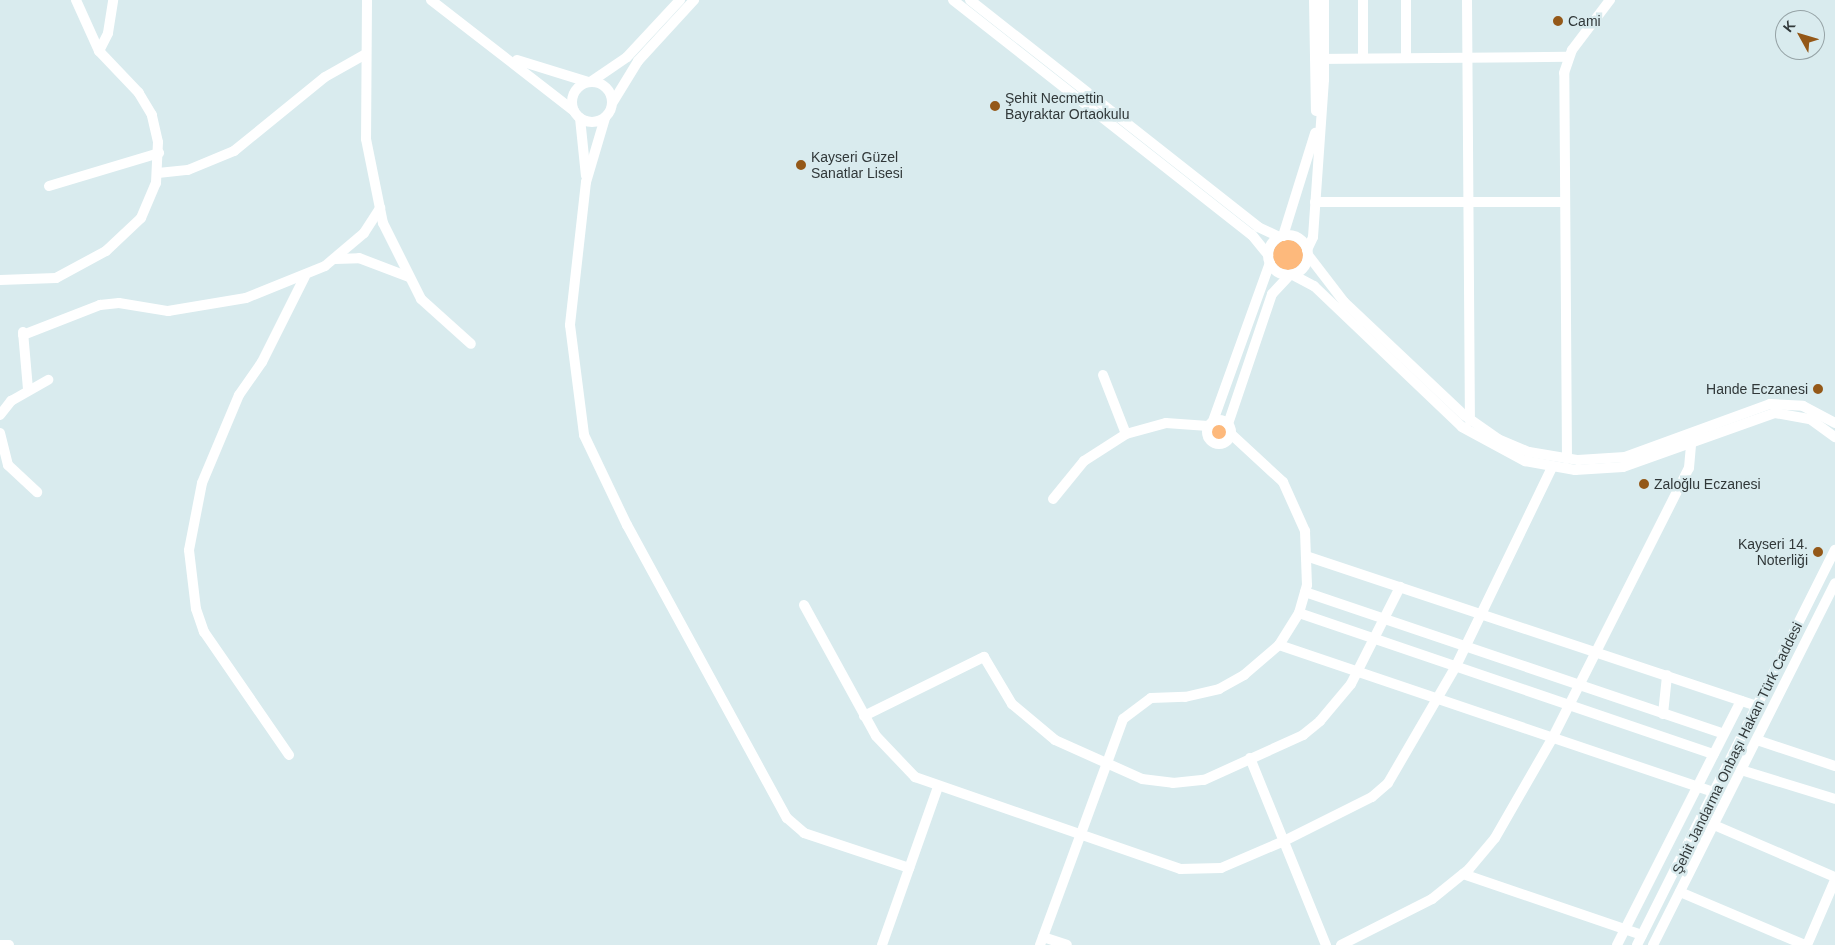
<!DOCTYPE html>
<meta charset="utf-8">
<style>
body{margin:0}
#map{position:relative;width:1835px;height:945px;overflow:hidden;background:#d9ebee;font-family:Helvetica,sans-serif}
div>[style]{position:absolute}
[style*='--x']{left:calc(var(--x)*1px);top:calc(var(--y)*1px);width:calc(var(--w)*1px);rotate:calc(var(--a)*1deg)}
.green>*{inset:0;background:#fdb97c}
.round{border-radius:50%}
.minor>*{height:10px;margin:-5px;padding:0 5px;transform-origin:5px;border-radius:5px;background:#fff}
.minor>.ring{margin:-5px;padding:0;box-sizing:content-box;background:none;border:10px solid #fff;border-radius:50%}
.dots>*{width:14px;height:14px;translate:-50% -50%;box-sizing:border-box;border:2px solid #d9ebee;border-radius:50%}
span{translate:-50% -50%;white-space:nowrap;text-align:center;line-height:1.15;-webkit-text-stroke:5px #d9ebee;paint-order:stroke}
.poi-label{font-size:14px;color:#313839}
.left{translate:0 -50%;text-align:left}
.right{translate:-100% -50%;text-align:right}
.street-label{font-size:14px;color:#313839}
.north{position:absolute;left:1775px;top:10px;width:50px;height:50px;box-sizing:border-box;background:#d9ebee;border:1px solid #96a3a6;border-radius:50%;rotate:309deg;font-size:14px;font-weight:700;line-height:20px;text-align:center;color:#313839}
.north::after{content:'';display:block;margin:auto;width:18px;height:22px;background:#945818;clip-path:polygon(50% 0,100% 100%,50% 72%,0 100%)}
</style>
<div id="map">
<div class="green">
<div class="round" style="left:1273px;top:240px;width:30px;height:30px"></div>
<div class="round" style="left:1211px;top:424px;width:16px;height:16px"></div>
</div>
<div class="minor">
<div style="--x:367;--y:0;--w:139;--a:90.4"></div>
<div style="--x:366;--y:139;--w:86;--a:78.6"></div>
<div style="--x:383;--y:223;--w:85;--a:63.4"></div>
<div style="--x:421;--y:299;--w:67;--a:42"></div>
<div style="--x:431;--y:0;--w:181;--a:37.8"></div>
<div style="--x:953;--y:0;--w:380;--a:38.2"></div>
<div style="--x:1252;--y:235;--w:26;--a:51"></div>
<div style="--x:970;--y:0;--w:367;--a:38.2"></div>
<div style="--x:1258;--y:227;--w:23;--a:25"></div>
<div style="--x:1314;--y:0;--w:111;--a:89"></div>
<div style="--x:1363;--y:0;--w:58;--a:90"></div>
<div style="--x:1406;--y:0;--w:58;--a:90"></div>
<div style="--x:1467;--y:0;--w:421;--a:89.6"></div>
<div style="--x:99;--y:51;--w:20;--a:-63"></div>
<div style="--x:108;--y:33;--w:33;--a:-81"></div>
<div style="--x:1315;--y:59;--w:253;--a:-0.5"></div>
<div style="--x:517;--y:60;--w:74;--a:17.2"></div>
<div style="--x:592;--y:81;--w:42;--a:-34.4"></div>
<div style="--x:627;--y:57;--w:78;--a:-47.1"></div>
<div class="ring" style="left:572px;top:82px;width:30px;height:30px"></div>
<div style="--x:613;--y:102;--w:48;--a:-58.6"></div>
<div style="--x:638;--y:61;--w:83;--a:-47.4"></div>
<div style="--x:580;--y:118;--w:58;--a:84.1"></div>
<div style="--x:605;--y:118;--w:67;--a:106.5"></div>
<div style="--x:586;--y:182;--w:144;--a:96.4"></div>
<div style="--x:570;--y:325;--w:111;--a:82.7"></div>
<div style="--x:584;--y:435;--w:100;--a:64.5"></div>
<div style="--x:627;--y:525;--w:334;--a:61.4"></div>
<div style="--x:787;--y:818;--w:23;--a:41"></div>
<div style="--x:804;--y:833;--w:111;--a:18.4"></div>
<div style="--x:158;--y:173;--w:30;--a:-6"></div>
<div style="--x:188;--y:170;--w:50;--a:-22.4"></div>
<div style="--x:234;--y:151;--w:117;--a:-39.1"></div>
<div style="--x:325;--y:77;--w:45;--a:-29.4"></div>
<div style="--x:49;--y:186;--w:115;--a:-16.7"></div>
<div style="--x:1315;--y:202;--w:250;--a:0"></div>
<div class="ring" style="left:1268px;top:235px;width:30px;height:30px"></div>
<div style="--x:1283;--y:236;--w:108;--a:-72.7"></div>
<div style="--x:1307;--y:250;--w:14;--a:-65"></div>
<div style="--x:1313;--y:237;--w:157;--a:-86"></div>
<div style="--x:1324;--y:80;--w:80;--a:-90"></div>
<div style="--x:1308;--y:255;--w:59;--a:52.5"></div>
<div style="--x:1344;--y:302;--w:165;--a:43.3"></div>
<div style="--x:1464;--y:415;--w:42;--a:35.2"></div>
<div style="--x:1498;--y:439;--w:34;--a:23"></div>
<div style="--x:1529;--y:452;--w:50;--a:9.3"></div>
<div style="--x:1578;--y:460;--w:47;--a:-3.7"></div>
<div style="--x:1625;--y:457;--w:154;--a:-20.1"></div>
<div style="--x:1770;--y:404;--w:33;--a:3"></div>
<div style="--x:1803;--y:406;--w:36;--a:28"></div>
<div style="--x:335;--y:259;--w:24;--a:-2"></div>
<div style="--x:359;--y:258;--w:53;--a:20.8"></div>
<div style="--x:1293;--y:275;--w:24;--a:28"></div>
<div style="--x:1314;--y:286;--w:204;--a:43.6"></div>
<div style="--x:1462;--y:427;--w:72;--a:28.4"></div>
<div style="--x:1525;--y:461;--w:51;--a:10.2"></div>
<div style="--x:1575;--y:470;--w:48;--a:-3.6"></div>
<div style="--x:1623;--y:467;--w:161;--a:-19.6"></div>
<div style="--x:1775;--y:413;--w:36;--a:10"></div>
<div style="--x:1810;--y:419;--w:31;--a:36"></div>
<div style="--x:0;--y:280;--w:56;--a:-2"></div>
<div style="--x:56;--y:278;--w:57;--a:-28.4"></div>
<div style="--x:106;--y:251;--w:48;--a:-43.3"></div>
<div style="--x:141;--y:218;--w:38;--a:-67"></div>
<div style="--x:156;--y:183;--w:41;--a:-87.2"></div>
<div style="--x:158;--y:142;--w:28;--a:-103"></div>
<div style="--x:152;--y:115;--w:26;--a:-121"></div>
<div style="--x:139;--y:93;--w:58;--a:-133.6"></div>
<div style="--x:99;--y:51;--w:56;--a:-114.3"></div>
<div style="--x:23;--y:332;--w:57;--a:85"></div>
<div style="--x:23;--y:335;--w:83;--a:-21.3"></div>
<div style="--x:100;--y:305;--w:19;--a:-6"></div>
<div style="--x:119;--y:303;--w:50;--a:9.3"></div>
<div style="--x:168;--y:311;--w:79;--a:-9.5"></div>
<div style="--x:246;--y:298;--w:85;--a:-22.1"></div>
<div style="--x:325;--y:266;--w:51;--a:-40.2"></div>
<div style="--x:364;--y:233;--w:30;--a:-57"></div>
<div style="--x:1103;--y:375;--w:63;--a:68.7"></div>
<div style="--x:0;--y:415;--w:18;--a:-52"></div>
<div style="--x:11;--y:401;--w:43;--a:-29.6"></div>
<div class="ring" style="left:1207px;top:420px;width:14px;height:14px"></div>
<div style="--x:1213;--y:421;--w:168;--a:-70.2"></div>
<div style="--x:1228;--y:424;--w:137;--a:-71.3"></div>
<div style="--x:1272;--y:294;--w:26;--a:-47"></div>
<div style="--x:0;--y:433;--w:33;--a:76"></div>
<div style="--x:8;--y:465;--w:40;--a:43"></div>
<div style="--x:1231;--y:434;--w:71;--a:42.7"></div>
<div style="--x:1283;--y:482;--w:54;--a:65.8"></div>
<div style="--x:1305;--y:531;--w:54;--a:87.9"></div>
<div style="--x:1307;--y:585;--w:29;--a:106"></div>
<div style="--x:1299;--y:613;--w:38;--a:122"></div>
<div style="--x:1567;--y:459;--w:386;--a:-90.4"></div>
<div style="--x:1564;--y:73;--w:24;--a:-71"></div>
<div style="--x:1572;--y:50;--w:63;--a:-52.8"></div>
<div style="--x:1053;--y:499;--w:49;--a:-50.8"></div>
<div style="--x:1084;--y:461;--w:50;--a:-32.7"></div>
<div style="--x:1126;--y:434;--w:41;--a:-15.4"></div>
<div style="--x:1166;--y:423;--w:42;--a:4.1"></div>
<div style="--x:1309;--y:557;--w:472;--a:18.4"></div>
<div style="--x:1305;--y:592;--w:442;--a:18.7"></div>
<div style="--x:804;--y:605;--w:149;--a:61.2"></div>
<div style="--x:876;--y:736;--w:57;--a:46.4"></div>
<div style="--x:915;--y:777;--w:281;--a:19.1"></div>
<div style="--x:1180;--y:869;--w:41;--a:-1.4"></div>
<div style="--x:1221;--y:868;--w:69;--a:-23.2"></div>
<div style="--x:1284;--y:841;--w:98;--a:-26.6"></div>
<div style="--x:1372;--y:797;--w:21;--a:-41"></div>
<div style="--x:1388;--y:783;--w:135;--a:-59.8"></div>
<div style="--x:1456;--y:666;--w:221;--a:-64.2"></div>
<div style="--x:1299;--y:613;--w:438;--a:18.8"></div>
<div style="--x:1663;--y:714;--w:39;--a:-84"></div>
<div style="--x:864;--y:716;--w:134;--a:-26.2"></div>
<div style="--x:984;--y:657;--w:55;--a:59.2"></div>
<div style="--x:1012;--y:704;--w:56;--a:39.9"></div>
<div style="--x:1055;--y:740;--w:95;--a:24.1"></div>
<div style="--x:1142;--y:779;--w:31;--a:7"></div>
<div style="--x:1173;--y:783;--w:31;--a:-6"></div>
<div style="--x:1204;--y:780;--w:109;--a:-24.4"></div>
<div style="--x:1303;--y:735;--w:22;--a:-39"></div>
<div style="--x:1320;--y:721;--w:48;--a:-50"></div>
<div style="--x:1351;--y:684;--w:109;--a:-63.2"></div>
<div style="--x:1757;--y:740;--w:82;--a:18.4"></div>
<div style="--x:289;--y:755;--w:150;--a:-124.6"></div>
<div style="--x:204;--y:632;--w:24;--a:-109"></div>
<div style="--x:196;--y:609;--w:59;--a:-96.8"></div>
<div style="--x:189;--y:550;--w:68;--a:-79"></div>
<div style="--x:202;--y:483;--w:95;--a:-67.2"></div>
<div style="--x:239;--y:395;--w:40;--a:-55.1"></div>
<div style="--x:262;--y:362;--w:96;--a:-63.4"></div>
<div style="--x:1250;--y:758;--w:202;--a:67.9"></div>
<div style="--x:1741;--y:770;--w:98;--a:17.1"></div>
<div style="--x:1714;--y:825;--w:132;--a:23.3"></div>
<div style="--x:1463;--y:874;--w:189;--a:18.8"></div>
<div style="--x:1680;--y:892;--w:136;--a:23"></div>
<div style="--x:1043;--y:937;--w:25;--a:18"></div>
<div style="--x:0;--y:945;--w:9;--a:0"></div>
<div style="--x:882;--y:945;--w:168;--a:-70.5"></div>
<div style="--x:1040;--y:945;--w:241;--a:-69.8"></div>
<div style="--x:1123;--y:719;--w:35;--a:-37"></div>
<div style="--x:1151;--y:698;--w:34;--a:-2"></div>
<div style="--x:1185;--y:697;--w:35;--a:-13"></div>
<div style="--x:1219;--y:689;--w:29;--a:-29"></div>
<div style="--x:1244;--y:675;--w:46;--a:-40.6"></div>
<div style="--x:1279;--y:645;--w:461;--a:18.7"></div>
<div style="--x:1341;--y:945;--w:102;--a:-26.8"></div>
<div style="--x:1432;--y:899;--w:48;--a:-39"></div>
<div style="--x:1469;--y:869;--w:40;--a:-50"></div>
<div style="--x:1495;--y:838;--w:116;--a:-60.1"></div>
<div style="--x:1553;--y:737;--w:301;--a:-63.2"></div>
<div style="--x:1689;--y:468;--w:23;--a:-85"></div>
<div style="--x:1617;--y:945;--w:274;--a:-63.1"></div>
<div style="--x:1637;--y:945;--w:442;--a:-63.4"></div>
<div style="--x:1653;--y:945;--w:405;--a:-63.3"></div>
<div style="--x:1807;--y:945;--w:71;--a:-66.7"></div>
</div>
<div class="dots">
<div style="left:1558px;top:21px;background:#945818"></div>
<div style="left:995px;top:106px;background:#945818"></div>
<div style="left:801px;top:165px;background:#945818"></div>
<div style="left:1818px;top:389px;background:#945818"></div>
<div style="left:1644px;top:484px;background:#945818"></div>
<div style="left:1818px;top:552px;background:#945818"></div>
</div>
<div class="poi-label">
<span class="left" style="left:1568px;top:21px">Cami</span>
<span class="left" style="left:1005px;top:106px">Şehit Necmettin<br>Bayraktar Ortaokulu</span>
<span class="left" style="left:811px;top:165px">Kayseri Güzel<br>Sanatlar Lisesi</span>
<span class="right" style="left:1808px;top:389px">Hande Eczanesi</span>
<span class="left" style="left:1654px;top:484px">Zaloğlu Eczanesi</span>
<span class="right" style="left:1808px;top:552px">Kayseri 14.<br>Noterliği</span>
</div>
<div class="street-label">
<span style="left:1737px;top:748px;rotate:-64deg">Şehit Jandarma Onbaşı Hakan Türk Caddesi</span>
</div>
<div class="north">K</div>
</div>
